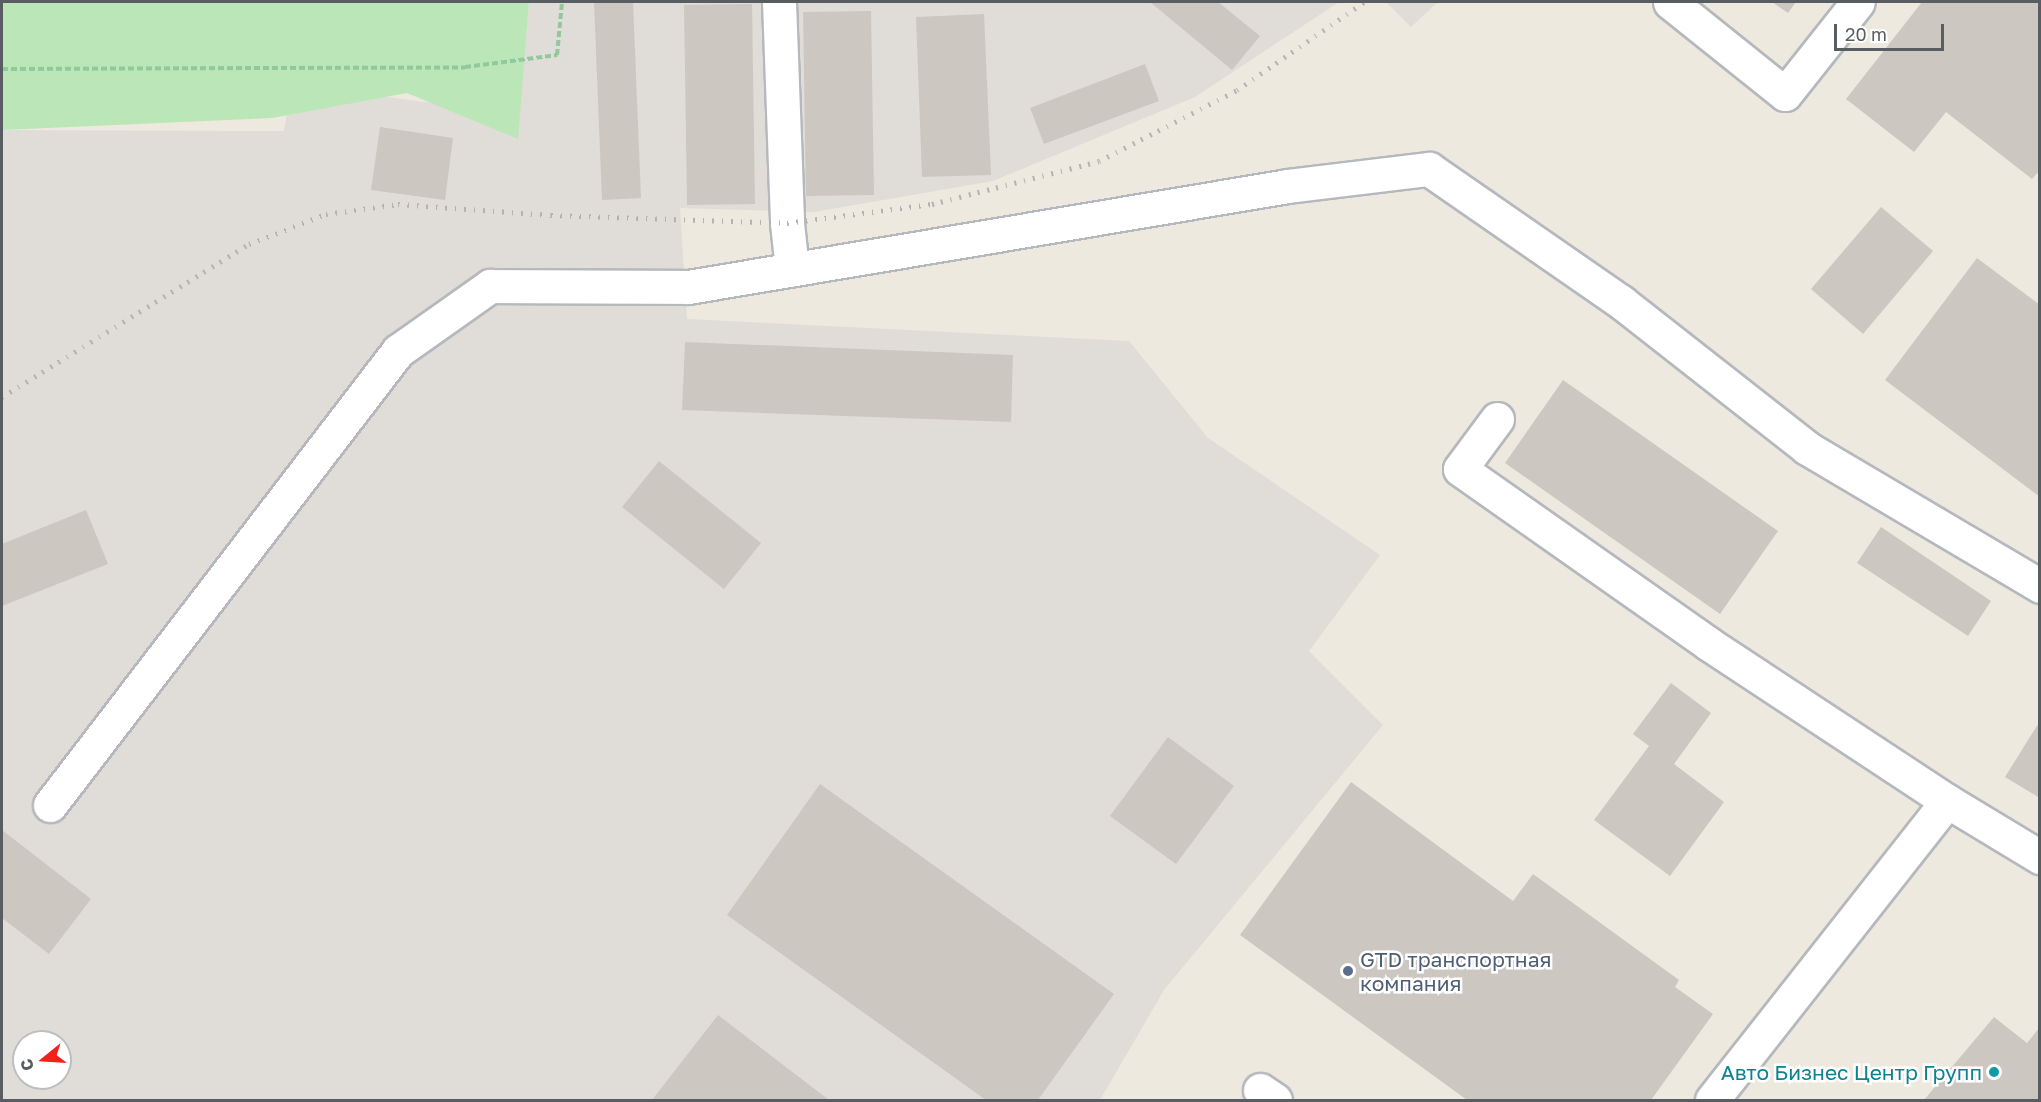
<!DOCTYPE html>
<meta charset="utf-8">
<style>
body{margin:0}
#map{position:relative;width:2041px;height:1102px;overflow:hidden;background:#ede9df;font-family:"Golos Text",sans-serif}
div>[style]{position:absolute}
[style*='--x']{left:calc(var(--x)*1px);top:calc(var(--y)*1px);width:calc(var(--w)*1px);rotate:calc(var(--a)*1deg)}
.industrial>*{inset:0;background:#e0dcd7}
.green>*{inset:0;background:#bbe7b8}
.building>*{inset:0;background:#ccc7c0}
.path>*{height:4px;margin-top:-2px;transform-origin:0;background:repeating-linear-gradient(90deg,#92c89d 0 6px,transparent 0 9px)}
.roads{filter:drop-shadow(2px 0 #b5b8bd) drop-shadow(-2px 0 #b5b8bd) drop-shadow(0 2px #b5b8bd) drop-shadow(0 -2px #b5b8bd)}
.minor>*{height:33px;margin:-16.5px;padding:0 16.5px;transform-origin:16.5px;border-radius:16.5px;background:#fff}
.rail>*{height:4.5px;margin-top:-2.25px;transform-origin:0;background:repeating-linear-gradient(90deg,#b1b2b2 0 1.5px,transparent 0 9.5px)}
.dots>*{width:16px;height:16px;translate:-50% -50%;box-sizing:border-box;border:3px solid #fff;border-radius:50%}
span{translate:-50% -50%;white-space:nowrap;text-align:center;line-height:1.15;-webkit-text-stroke:5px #fff;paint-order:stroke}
.service-label{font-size:21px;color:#4e5e75}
.left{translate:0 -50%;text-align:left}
.culture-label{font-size:21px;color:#0d838f}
.right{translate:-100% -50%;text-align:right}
.frame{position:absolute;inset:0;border:3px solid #585d61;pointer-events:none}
.north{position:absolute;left:12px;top:1030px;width:60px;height:60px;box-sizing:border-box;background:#fff;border:2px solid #bcbec0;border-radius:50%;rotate:252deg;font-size:16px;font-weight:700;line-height:24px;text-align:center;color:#585d61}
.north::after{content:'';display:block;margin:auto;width:21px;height:27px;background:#f5201c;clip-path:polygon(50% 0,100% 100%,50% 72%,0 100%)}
.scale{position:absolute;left:1834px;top:24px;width:110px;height:27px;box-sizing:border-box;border:3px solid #585d61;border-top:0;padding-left:8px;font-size:18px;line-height:21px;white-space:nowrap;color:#585d61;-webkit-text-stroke:4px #fff;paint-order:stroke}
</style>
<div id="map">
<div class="industrial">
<div style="clip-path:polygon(evenodd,529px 2px,1339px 2px,1195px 97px,993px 181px,814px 212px,680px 208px,687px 319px,1129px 341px,1208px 438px,1380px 555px,1309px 651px,1383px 725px,1164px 990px,1100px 1100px,2px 1100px,2px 130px,284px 131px,292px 84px,519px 115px,529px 2px,24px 1042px,60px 1042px,60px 1078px,24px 1078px,24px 1042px)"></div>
<div style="clip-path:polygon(1386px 2px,1438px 2px,1411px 27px)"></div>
</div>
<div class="green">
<div style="clip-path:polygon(2px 2px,529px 2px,518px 139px,407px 93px,272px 118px,2px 130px)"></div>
</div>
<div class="building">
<div style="clip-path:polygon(594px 2px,633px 2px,641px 198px,602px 200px)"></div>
<div style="clip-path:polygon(1150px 2px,1218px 2px,1260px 36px,1232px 70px)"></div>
<div style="clip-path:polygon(1772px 2px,1796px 2px,1788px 13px)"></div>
<div style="clip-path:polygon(1922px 2px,2040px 2px,2040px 170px,2032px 179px,1946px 112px,1914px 152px,1846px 99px)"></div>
<div style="clip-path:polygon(752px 4px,755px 204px,687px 205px,684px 5px)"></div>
<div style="clip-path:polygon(871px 11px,874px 195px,806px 196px,803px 12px)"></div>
<div style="clip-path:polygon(984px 14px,991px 175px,922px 177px,916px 17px)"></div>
<div style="clip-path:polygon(1145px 64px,1159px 101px,1044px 144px,1030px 108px)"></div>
<div style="clip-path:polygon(380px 127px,453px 138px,445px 200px,371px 190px)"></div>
<div style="clip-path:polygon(1881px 207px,1933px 251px,1863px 334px,1811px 289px)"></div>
<div style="clip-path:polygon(1977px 258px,2040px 305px,2040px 497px,1885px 380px)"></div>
<div style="clip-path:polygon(685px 342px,1013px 355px,1011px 422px,682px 410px)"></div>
<div style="clip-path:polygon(1563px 380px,1778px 531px,1720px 614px,1505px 463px)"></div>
<div style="clip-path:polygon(659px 461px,761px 543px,724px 589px,622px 507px)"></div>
<div style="clip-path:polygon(86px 510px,108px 564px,2px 606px,2px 544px)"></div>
<div style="clip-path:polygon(1881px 527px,1991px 601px,1968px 636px,1857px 563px)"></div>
<div style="clip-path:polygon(1671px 683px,1711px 713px,1674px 764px,1724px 802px,1670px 876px,1594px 820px,1649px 746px,1633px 734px)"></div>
<div style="clip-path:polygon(2040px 721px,2040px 798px,2005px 777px)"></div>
<div style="clip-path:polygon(1168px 737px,1234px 786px,1176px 864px,1110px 816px)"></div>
<div style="clip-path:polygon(1351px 782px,1513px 901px,1533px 874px,1679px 980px,1675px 987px,1713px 1014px,1651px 1100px,1467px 1100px,1240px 935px)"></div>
<div style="clip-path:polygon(820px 784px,1114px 994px,1038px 1100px,986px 1100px,727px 915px)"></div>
<div style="clip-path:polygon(2px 830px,91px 899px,49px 954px,2px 918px)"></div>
<div style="clip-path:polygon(718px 1015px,829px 1100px,652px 1100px)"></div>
<div style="clip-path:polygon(1994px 1017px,2027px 1043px,2040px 1027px,2040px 1100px,1924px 1100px)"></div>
</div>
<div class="path">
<div style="--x:2;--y:69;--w:463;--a:-0.2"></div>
<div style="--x:465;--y:67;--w:93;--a:-7.4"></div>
<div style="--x:557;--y:55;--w:53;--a:-84.6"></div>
</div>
<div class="roads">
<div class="minor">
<div style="--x:779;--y:2;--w:221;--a:87.9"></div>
<div style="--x:787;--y:223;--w:46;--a:83.8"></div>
<div style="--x:1670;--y:2;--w:147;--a:38.7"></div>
<div style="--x:1785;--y:94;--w:117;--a:-51.6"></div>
<div style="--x:1497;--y:419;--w:62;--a:126.5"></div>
<div style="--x:1460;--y:469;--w:304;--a:35.1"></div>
<div style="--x:1709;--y:644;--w:285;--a:33.4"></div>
<div style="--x:1947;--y:801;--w:109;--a:31.1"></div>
<div style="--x:50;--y:805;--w:572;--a:-52.53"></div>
<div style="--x:398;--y:351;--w:113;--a:-35.2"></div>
<div style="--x:490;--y:286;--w:198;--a:0.3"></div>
<div style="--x:688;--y:287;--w:608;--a:-9.56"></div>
<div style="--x:1288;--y:186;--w:142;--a:-6.9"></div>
<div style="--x:1429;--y:169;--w:234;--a:34.7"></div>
<div style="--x:1621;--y:302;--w:236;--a:38.1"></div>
<div style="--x:1807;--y:448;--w:271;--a:30.6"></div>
<div style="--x:1260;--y:1090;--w:18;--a:34"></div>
<div style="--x:1712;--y:1100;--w:380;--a:-51.8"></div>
</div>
</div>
<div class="rail">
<div style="--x:2;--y:397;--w:291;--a:-31.8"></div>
<div style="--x:249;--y:244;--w:83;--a:-21.3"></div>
<div style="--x:326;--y:214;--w:73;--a:-7.9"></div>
<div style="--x:398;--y:204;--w:153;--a:4.1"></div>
<div style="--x:551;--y:215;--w:236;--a:1.9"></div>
<div style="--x:787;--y:223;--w:146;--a:-7.5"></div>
<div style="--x:932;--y:204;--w:172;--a:-14.4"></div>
<div style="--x:1099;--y:161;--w:155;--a:-27.2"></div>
<div style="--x:1237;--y:90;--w:155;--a:-34.7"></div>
</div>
<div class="dots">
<div style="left:1348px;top:971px;background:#5c6f8a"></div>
<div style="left:1994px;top:1072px;background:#0f9aa8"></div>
</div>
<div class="service-label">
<span class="left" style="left:1360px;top:971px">GTD транспортная<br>компания</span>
</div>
<div class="culture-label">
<span class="right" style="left:1982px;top:1072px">Авто Бизнес Центр Групп</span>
</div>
<div class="frame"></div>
<div class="north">С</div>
<div class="scale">20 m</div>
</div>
